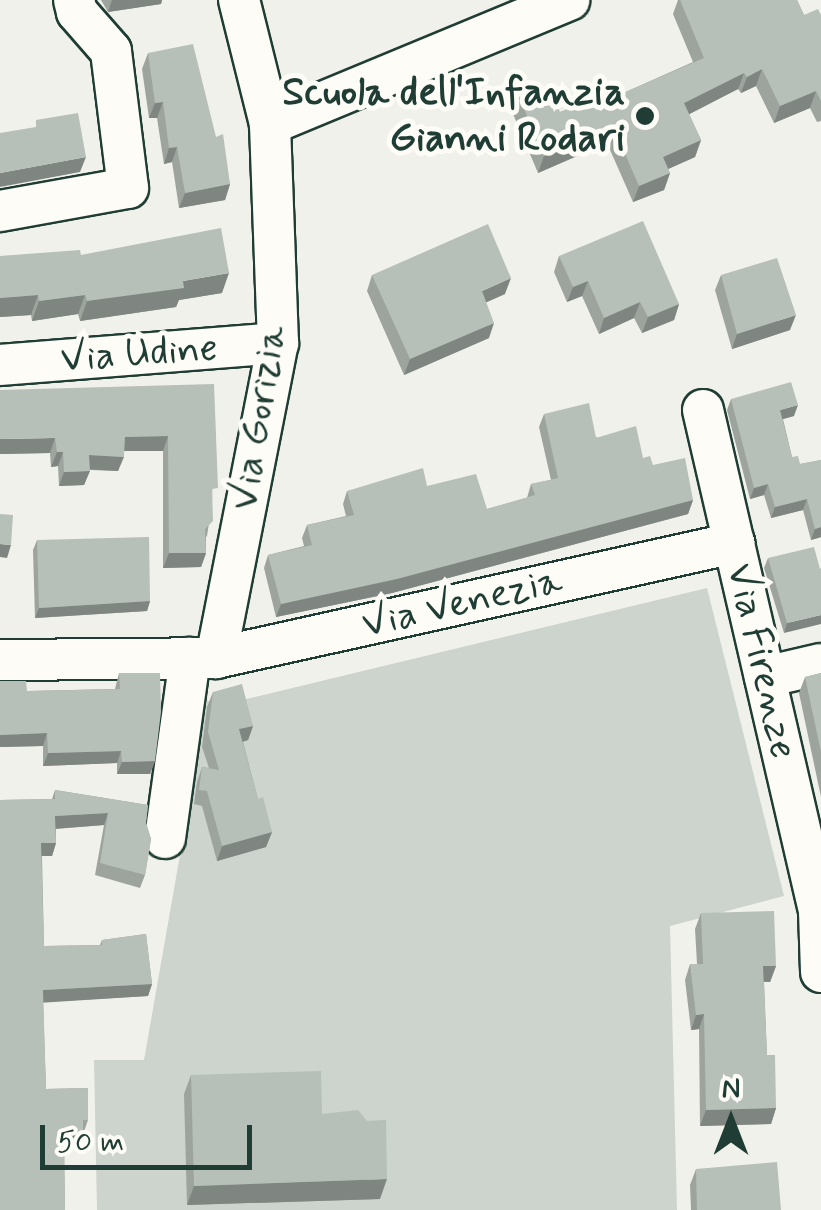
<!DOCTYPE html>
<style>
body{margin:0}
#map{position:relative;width:821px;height:1210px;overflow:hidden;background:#f0f1eb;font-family:Mynerve,sans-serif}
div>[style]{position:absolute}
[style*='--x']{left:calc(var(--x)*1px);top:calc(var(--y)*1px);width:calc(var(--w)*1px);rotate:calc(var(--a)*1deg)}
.green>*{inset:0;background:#cdd3cd}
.roads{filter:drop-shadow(2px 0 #1f3d34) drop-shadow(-2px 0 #1f3d34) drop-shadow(0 2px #1f3d34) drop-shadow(0 -2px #1f3d34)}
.minor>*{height:40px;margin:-20px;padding:0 20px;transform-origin:20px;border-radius:20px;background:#fdfcf7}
.wall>*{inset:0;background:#9da49e}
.shaded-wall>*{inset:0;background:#7f8681}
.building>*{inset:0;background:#b6bfb8}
.dots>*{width:28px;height:28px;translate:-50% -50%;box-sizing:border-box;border:5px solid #fdfcf7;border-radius:50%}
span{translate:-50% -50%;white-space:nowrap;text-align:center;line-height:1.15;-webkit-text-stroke:10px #fdfcf7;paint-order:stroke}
.poi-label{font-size:40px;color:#1f3d34;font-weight:700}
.right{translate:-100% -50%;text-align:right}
.street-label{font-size:40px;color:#1f3d34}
.north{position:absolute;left:681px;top:1070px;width:100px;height:100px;-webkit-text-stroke:8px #fdfcf7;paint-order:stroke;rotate:0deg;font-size:28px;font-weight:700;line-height:40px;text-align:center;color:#1f3d34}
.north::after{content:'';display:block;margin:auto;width:35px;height:45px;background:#1f3d34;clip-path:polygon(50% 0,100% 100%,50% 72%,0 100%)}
.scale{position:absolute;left:40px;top:1125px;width:212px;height:45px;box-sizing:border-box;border:5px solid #1f3d34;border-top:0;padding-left:12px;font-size:30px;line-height:35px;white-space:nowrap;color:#1f3d34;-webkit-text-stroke:8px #fdfcf7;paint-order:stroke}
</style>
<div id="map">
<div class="green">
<div style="clip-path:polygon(707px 588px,784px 896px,670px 926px,677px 1210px,97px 1210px,94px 1060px,144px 1060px,207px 701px,238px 701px)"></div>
</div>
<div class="roads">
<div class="minor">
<div style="--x:270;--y:124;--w:324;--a:-22.5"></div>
<div style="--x:0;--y:211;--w:130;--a:-10.2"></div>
<div style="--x:128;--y:188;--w:138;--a:-97.1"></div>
<div style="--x:111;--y:51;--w:52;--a:-131.1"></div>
<div style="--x:77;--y:12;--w:12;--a:-104"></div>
<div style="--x:0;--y:365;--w:279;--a:-4.5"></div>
<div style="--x:703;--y:410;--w:514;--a:76.96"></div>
<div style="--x:819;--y:911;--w:61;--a:88.1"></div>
<div style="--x:216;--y:658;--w:321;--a:-78.9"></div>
<div style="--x:278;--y:343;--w:219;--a:-92.1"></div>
<div style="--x:270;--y:124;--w:128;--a:-104"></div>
<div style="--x:0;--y:660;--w:216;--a:-0.5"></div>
<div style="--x:216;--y:658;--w:531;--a:-12.52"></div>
<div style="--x:765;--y:677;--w:57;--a:-13.1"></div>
<div style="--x:165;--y:838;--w:182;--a:-82.1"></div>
</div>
</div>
<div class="wall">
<div style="clip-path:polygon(101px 0,162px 0,161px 4px,108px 12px)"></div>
<div style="clip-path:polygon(678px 0,797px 0,804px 15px,821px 15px,821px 121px,817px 122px,810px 108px,774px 123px,756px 86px,741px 93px,738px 89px,689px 114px,701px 140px,695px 157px,668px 169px,670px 173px,664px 190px,633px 202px,607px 143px,538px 173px,513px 114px,519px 97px,560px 112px,621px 94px,693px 62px,673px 14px)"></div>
<div style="clip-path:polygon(148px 53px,216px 137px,230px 184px,225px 200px,179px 208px,172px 162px,164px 164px,157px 118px,149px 118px,142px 69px)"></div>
<div style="clip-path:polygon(81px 255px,222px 293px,179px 300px,176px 307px,80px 321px,78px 314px,32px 321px,31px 315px,0 317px,0 256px)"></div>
<div style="clip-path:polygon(559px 256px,679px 304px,674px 320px,642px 333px,634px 318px,599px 334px,582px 296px,567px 302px,554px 272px)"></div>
<div style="clip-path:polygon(372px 275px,505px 294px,486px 302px,489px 338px,404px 375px,367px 291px)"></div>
<div style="clip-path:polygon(721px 275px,790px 330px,732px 349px,715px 290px)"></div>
<div style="clip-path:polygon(214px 384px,212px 503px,207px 536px,206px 537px,206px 553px,201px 567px,163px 568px,163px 451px,124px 451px,118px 471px,90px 470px,84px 485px,59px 486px,58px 466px,51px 467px,50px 453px,0 454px)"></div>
<div style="clip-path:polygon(731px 399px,794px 416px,783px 419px,792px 457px,800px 464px,821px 460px,821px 537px,811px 540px,803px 510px,771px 518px,764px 495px,750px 499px,727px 410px)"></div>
<div style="clip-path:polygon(544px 414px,643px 458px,653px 465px,693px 500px,688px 514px,392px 593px,276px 617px,264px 568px,268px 555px,304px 546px,302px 538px,307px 525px,346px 516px,343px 504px,347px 491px,427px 486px,487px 509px,527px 498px,531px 484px,551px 480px,539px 427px)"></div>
<div style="clip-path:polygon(37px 540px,150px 601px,147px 611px,35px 618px,33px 550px)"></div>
<div style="clip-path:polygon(768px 558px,820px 569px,784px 633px,764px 568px)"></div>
<div style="clip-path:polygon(119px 673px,155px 761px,150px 774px,117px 774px,117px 763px,43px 766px,43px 746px,0 747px,0 681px,27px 691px,115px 689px)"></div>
<div style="clip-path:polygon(821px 673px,821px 797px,799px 693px,805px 677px)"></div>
<div style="clip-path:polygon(213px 692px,253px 726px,248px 740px,243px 742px,258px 799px,272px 832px,266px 847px,217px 861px,202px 806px,194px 804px,197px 782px,202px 767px,209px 768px,202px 747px,207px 707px)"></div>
<div style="clip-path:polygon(55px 790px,148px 805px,146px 823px,151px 839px,145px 875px,140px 888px,95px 875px,104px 825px,56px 829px,56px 843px,52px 856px,42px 856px,44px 946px,100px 945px,102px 940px,146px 934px,152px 984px,148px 996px,43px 1002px,46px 1089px,88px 1088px,88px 1120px,79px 1146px,64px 1146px,65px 1210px,0 1210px,0 800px,52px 799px)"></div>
<div style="clip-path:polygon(701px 913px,776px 966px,770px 982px,764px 982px,767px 1055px,776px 1108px,771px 1124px,700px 1126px,699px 1029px,691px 1030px,685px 980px,690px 964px,697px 964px,695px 929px)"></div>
<div style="clip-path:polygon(191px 1075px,322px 1114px,380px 1199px,187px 1205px,184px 1094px)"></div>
<div style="clip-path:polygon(696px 1169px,781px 1210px,691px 1210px,690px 1185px)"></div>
</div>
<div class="shaded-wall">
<div style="clip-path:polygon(112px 0,162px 0,161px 4px,108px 12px)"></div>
<div style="clip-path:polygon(762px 69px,756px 86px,741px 93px,747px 77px)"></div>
<div style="clip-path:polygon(744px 73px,738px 89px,678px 120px,684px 103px)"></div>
<div style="clip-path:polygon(816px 91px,810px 108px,774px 123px,780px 106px)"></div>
<div style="clip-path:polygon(163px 102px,157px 118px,149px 118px,155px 103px)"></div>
<div style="clip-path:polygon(613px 126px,607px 143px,538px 173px,544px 156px)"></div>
<div style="clip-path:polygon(701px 140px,695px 157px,657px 174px,663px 157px)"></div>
<div style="clip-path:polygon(177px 147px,172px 162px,164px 164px,169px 148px)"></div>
<div style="clip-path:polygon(86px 157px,80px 172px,0 187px,0 173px)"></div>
<div style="clip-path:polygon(670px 173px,664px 190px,633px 202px,639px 186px)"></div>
<div style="clip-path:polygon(230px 184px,225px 200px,179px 208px,185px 193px)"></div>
<div style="clip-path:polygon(229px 273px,222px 293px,179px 300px,176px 307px,80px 321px,87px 301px,183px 281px)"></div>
<div style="clip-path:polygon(511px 278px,505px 294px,476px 307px,482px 291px)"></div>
<div style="clip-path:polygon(588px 281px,582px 296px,567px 302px,573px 287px)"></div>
<div style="clip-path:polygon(38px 295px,31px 315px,0 317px,0 298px)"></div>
<div style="clip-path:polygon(85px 295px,78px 314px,32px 321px,39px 301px)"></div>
<div style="clip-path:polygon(640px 302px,634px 318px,599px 334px,604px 318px)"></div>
<div style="clip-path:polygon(679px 304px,674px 320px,642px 333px,648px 317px)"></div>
<div style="clip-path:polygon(796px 315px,790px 330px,732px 349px,737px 334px)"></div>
<div style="clip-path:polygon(494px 323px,489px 338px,404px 375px,410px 359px)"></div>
<div style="clip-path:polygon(798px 405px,794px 416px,776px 421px,780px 410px)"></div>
<div style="clip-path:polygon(168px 436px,163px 451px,120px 451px,125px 437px)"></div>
<div style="clip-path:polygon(55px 438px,50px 453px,0 454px,0 439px)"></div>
<div style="clip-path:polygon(57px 452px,63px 452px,58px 466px,51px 467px)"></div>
<div style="clip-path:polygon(89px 455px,124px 457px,118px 471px,84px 469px)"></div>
<div style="clip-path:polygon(90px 471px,84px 485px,59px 486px,64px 472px)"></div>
<div style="clip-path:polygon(768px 484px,764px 495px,750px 499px,754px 488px)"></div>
<div style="clip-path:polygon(807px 499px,803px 510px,771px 518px,775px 507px)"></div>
<div style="clip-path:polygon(693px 500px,688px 514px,392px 593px,276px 617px,281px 604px)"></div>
<div style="clip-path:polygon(821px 527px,821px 537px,811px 540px,815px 529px)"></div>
<div style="clip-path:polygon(0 544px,11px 545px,7px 558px,0 557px)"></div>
<div style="clip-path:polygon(169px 553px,206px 553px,201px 567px,163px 568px)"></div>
<div style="clip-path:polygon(150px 601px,147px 611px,35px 618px,39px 608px)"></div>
<div style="clip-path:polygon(821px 615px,821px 624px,784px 633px,787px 623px)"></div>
<div style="clip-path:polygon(253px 726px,248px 740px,234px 744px,239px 729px)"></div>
<div style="clip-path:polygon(47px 733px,43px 746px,0 747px,0 735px)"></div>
<div style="clip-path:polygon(121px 751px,117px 763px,43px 766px,48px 753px)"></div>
<div style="clip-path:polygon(155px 761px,150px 774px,117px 774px,122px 762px)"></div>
<div style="clip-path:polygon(108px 813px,104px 825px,51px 829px,55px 816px)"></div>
<div style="clip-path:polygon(272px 832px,266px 847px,217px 861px,222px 846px)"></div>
<div style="clip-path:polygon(41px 843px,56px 843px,52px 856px,37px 856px)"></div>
<div style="clip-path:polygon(763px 966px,776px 966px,770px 982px,757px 981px)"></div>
<div style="clip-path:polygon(152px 984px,148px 996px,38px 1003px,43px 990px)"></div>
<div style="clip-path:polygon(704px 1014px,699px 1029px,691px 1030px,696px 1015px)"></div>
<div style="clip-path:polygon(776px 1108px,771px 1124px,700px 1126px,706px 1110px)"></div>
<div style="clip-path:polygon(83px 1133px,79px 1146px,59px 1147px,64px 1134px)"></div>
<div style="clip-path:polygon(387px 1179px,380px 1199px,187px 1205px,194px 1186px)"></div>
</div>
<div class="building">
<div style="clip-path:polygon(680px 0,797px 0,804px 15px,818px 9px,821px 15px,821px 101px,816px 91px,780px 106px,762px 69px,747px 77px,744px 73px,684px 103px,701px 140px,663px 157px,670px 173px,639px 186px,613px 126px,544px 156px,519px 97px,548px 85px,560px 112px,618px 87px,621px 94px,704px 58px)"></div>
<div style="clip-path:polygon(193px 44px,216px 137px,223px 134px,230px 184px,185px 193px,177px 147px,169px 148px,163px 102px,155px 103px,148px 53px)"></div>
<div style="clip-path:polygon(78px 113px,86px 157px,0 173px,0 133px,36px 127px,36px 120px)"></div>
<div style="clip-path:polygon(643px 221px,679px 304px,648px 317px,640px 302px,604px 318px,588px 281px,573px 287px,559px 256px)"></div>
<div style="clip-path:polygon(488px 224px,511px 278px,482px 291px,494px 323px,410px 359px,372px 275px)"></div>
<div style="clip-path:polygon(221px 228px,229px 273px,183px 281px,184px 288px,87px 301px,85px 295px,39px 301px,38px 295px,0 298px,0 256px,80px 250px,81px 255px)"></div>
<div style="clip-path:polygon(777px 258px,796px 315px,737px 334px,721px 275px)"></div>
<div style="clip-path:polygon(791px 382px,798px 405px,780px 410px,792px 457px,798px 456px,800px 464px,821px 460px,821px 527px,815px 529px,807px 499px,775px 507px,768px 484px,754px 488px,731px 399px)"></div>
<div style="clip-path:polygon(214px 384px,218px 488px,212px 489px,213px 521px,205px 529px,206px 553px,169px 553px,168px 436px,125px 437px,124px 457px,89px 455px,90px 471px,64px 472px,63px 452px,57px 452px,55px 438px,0 439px,0 390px)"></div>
<div style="clip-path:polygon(589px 403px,596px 438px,636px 426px,643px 458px,650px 456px,653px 465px,685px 458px,693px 500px,397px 579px,281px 604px,268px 555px,312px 545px,307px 525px,354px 515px,347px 491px,423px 468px,427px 486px,476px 474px,487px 509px,535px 495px,531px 484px,558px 478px,544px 414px)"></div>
<div style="clip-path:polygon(0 514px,13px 515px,11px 545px,0 544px)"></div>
<div style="clip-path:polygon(149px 537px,150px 601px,39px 608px,37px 540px)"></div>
<div style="clip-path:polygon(814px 547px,820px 569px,821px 568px,821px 615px,787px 623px,768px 558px)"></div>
<div style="clip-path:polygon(119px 673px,160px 673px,161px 712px,155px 761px,122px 762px,121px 751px,48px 753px,47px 733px,0 735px,0 681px,26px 681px,27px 691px,120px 689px)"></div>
<div style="clip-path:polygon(821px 673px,821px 752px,805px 677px)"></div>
<div style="clip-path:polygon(242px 684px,253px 726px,239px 729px,258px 799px,263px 797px,272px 832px,222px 846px,207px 791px,199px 790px,202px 767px,219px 770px,208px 732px,213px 692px)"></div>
<div style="clip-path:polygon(55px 790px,148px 805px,146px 823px,151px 839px,145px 875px,100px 863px,108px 813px,55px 816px,56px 843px,41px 843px,44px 946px,102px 945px,102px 940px,146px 934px,152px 984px,43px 990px,46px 1089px,88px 1088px,88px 1120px,83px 1120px,83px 1133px,64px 1134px,65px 1210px,0 1210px,0 800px,55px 799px)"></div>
<div style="clip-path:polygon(774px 911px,776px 966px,763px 966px,767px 1055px,775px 1055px,776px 1108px,706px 1110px,704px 1014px,696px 1015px,690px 964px,703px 964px,701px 913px)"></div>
<div style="clip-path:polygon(321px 1071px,322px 1114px,358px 1110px,367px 1121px,386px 1120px,387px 1179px,194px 1186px,191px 1075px)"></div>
<div style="clip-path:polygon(777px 1162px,781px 1210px,697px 1210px,696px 1169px)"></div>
</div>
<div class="dots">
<div style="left:645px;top:116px;background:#1f3d34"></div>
</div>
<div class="poi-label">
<span class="right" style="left:625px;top:116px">Scuola dell'Infanzia<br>Gianni Rodari</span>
</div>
<div class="street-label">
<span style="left:139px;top:354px;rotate:-4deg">Via Udine</span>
<span style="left:259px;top:418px;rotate:-81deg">Via Gorizia</span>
<span style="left:462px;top:603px;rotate:-13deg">Via Venezia</span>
<span style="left:761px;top:661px;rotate:77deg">Via Firenze</span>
</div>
<div class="north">N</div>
<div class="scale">50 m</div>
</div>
